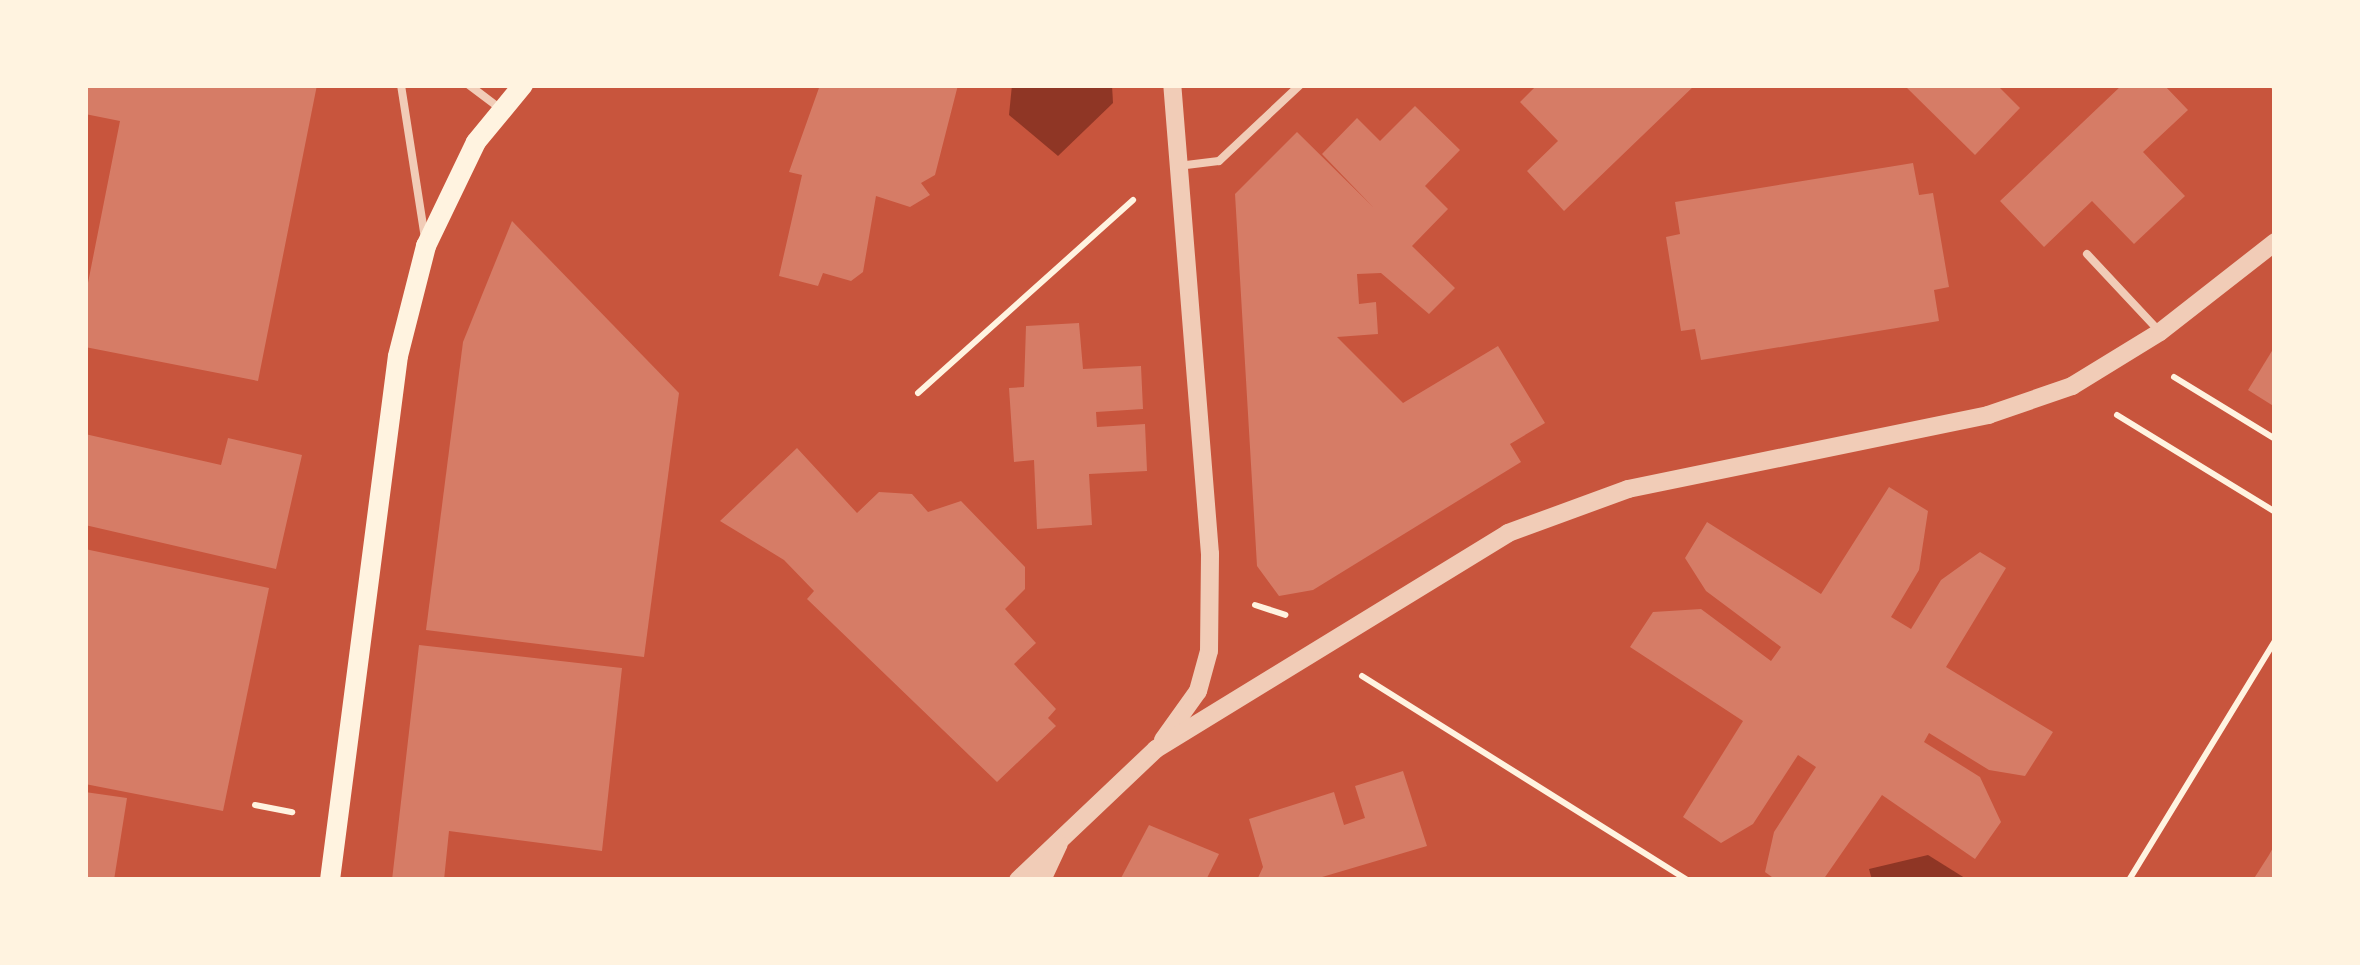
<!DOCTYPE html>
<style>
body{margin:0}
#map{position:relative;width:2360px;height:965px;overflow:hidden;background:#c8553d;font-family:"Space Grotesk",sans-serif}
div>[style]{position:absolute}
[style*='--x']{left:calc(var(--x)*1px);top:calc(var(--y)*1px);width:calc(var(--w)*1px);rotate:calc(var(--a)*1deg)}
.water>*{inset:0;background:#8f3625}
.building>*{inset:0;background:#d67c66}
.path>*{height:6px;margin:-3px;padding:0 3px;transform-origin:3px;border-radius:3px;background:#fff3e0}
.service>*{height:8px;margin:-4px;padding:0 4px;transform-origin:4px;border-radius:4px;background:#f1ccb7}
.tertiary>*{height:18px;margin:-9px;padding:0 9px;transform-origin:9px;border-radius:9px;background:#f1ccb7}
.secondary>*{height:20px;margin:-10px;padding:0 10px;transform-origin:10px;border-radius:10px;background:#fff3e0}
span{translate:-50% -50%;white-space:nowrap;text-align:center;line-height:1.15;-webkit-text-stroke:10px #fff3e0;paint-order:stroke}
.frame{position:absolute;inset:0;border:88px solid #fff3e0;pointer-events:none}
</style>
<div id="map">
<div class="water">
<div style="clip-path:polygon(1012px 85px,1112px 85px,1113px 103px,1058px 156px,1009px 115px)"></div>
<div style="clip-path:polygon(1928px 855px,1968px 880px,1872px 880px,1869px 869px)"></div>
</div>
<div class="building">
<div style="clip-path:polygon(85px 85px,317px 85px,258px 381px,85px 347px,85px 298px,120px 121px,85px 114px)"></div>
<div style="clip-path:polygon(820px 85px,958px 85px,935px 175px,921px 183px,930px 195px,910px 207px,876px 196px,863px 272px,851px 281px,823px 273px,818px 286px,779px 276px,802px 175px,789px 172px)"></div>
<div style="clip-path:polygon(1537px 85px,1563px 87px,1695px 85px,1564px 211px,1527px 171px,1558px 141px,1520px 102px)"></div>
<div style="clip-path:polygon(1904px 85px,1997px 85px,2020px 108px,1975px 155px)"></div>
<div style="clip-path:polygon(2122px 85px,2164px 85px,2188px 110px,2143px 152px,2185px 196px,2134px 244px,2092px 201px,2044px 247px,2000px 201px)"></div>
<div style="clip-path:polygon(1415px 106px,1460px 150px,1425px 186px,1448px 209px,1412px 246px,1455px 288px,1429px 314px,1381px 273px,1357px 274px,1359px 304px,1376px 302px,1378px 334px,1337px 337px,1403px 403px,1498px 346px,1545px 423px,1510px 444px,1521px 462px,1313px 590px,1279px 596px,1257px 566px,1235px 194px,1297px 132px,1373px 207px,1322px 154px,1357px 118px,1380px 141px)"></div>
<div style="clip-path:polygon(1913px 163px,1919px 195px,1933px 193px,1949px 287px,1934px 290px,1939px 321px,1701px 360px,1695px 329px,1681px 331px,1666px 237px,1680px 234px,1675px 202px)"></div>
<div style="clip-path:polygon(512px 221px,679px 393px,644px 657px,426px 630px,463px 342px)"></div>
<div style="clip-path:polygon(1079px 323px,1083px 369px,1141px 366px,1143px 409px,1096px 412px,1097px 427px,1145px 424px,1147px 471px,1089px 474px,1092px 525px,1037px 529px,1034px 460px,1014px 462px,1009px 388px,1024px 387px,1026px 326px)"></div>
<div style="clip-path:polygon(2275px 346px,2275px 407px,2248px 390px)"></div>
<div style="clip-path:polygon(85px 434px,221px 465px,228px 438px,302px 455px,276px 569px,85px 525px)"></div>
<div style="clip-path:polygon(797px 448px,857px 513px,879px 492px,912px 494px,928px 512px,961px 501px,1025px 567px,1025px 589px,1005px 609px,1036px 643px,1014px 664px,1056px 709px,1048px 718px,1056px 726px,997px 782px,807px 599px,814px 591px,784px 560px,720px 521px)"></div>
<div style="clip-path:polygon(1889px 487px,1928px 511px,1919px 570px,1891px 617px,1911px 629px,1941px 580px,1980px 552px,2006px 568px,1946px 667px,2053px 732px,2025px 776px,1989px 770px,1929px 733px,1924px 742px,1980px 777px,2001px 822px,1975px 859px,1882px 795px,1823px 880px,1776px 880px,1765px 872px,1774px 832px,1816px 767px,1798px 755px,1753px 824px,1721px 843px,1683px 817px,1743px 721px,1630px 647px,1653px 612px,1701px 609px,1771px 661px,1781px 647px,1706px 591px,1685px 558px,1707px 522px,1821px 594px)"></div>
<div style="clip-path:polygon(85px 549px,269px 588px,223px 811px,85px 784px)"></div>
<div style="clip-path:polygon(419px 645px,622px 668px,602px 851px,449px 831px,444px 880px,392px 880px)"></div>
<div style="clip-path:polygon(1403px 771px,1427px 846px,1312px 880px,1257px 880px,1263px 867px,1249px 819px,1334px 792px,1344px 825px,1365px 818px,1355px 786px)"></div>
<div style="clip-path:polygon(85px 792px,127px 798px,114px 880px,85px 880px)"></div>
<div style="clip-path:polygon(1149px 825px,1219px 854px,1206px 880px,1120px 880px)"></div>
<div style="clip-path:polygon(2275px 844px,2275px 880px,2253px 880px,2269px 855px)"></div>
</div>
<div class="path">
<div style="--x:2174;--y:377;--w:119;--a:31.5"></div>
<div style="--x:918;--y:393;--w:289;--a:-41.9"></div>
<div style="--x:2117;--y:415;--w:185;--a:31.5"></div>
<div style="--x:1255;--y:605;--w:32;--a:18"></div>
<div style="--x:1362;--y:676;--w:384;--a:32.1"></div>
<div style="--x:255;--y:805;--w:38;--a:11"></div>
<div style="--x:2129;--y:880;--w:280;--a:-58.6"></div>
</div>
<div class="service">
<div style="--x:401;--y:85;--w:155;--a:81.1"></div>
<div style="--x:469;--y:85;--w:40;--a:37"></div>
<div style="--x:2274;--y:85;--w:1;--a:45"></div>
<div style="--x:1178;--y:166;--w:41;--a:-7"></div>
<div style="--x:1219;--y:161;--w:111;--a:-43.2"></div>
<div style="--x:2087;--y:254;--w:107;--a:46.9"></div>
</div>
<div class="tertiary">
<div style="--x:1163;--y:740;--w:60;--a:-54.5"></div>
<div style="--x:1198;--y:691;--w:41;--a:-74.6"></div>
<div style="--x:1209;--y:651;--w:97;--a:-89.4"></div>
<div style="--x:1210;--y:554;--w:471;--a:-94.6"></div>
<div style="--x:1018;--y:880;--w:190;--a:-43.5"></div>
<div style="--x:1156;--y:749;--w:413;--a:-31.5"></div>
<div style="--x:1508;--y:533;--w:128;--a:-20.1"></div>
<div style="--x:1628;--y:489;--w:368;--a:-11.6"></div>
<div style="--x:1988;--y:415;--w:89;--a:-19"></div>
<div style="--x:2072;--y:386;--w:103;--a:-31.5"></div>
<div style="--x:2160;--y:332;--w:146;--a:-38"></div>
<div style="--x:1042;--y:880;--w:40;--a:-65"></div>
</div>
<div class="secondary">
<div style="--x:330;--y:880;--w:528;--a:-82.61"></div>
<div style="--x:398;--y:356;--w:114;--a:-75.7"></div>
<div style="--x:426;--y:246;--w:115;--a:-64.3"></div>
<div style="--x:476;--y:142;--w:74;--a:-50.5"></div>
</div>
<div class="frame"></div>
</div>
